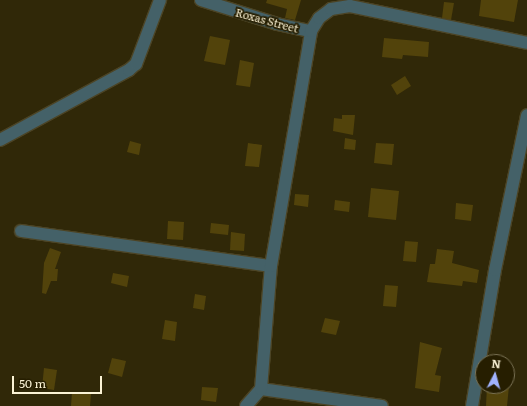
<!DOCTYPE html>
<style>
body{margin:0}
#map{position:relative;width:527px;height:406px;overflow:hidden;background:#302808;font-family:Literata,serif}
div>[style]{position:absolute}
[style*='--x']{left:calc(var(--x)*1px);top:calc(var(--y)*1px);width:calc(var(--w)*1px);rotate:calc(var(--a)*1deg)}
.building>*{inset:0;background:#52430b}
.roads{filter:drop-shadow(1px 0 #4c4425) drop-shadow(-1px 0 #4c4425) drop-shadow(0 1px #4c4425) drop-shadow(0 -1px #4c4425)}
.minor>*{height:12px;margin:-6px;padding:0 6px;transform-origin:6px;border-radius:6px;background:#446168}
span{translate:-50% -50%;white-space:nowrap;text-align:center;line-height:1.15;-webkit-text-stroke:3.5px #261e00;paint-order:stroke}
.street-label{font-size:11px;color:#fbf3d5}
.north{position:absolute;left:475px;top:354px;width:40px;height:40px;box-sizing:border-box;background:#261e00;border:1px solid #7b7355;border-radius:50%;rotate:6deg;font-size:11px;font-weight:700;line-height:16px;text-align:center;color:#fbf3d5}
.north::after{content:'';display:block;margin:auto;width:14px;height:18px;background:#a1b3fd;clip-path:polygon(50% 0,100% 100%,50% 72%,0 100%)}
.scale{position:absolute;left:12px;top:376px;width:90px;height:18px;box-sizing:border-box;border:2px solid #fbf3d5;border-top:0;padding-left:5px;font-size:12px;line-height:14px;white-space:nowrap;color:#fbf3d5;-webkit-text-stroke:3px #261e00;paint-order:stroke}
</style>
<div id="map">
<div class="building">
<div style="clip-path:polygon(267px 0,301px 0,295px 20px,285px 18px,287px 9px,266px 3px)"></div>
<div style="clip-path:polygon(481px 0,518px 0,514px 22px,479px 16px)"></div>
<div style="clip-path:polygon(444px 2px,454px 3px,451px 20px,442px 18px)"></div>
<div style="clip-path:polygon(210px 36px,230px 40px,225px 65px,204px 61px)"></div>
<div style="clip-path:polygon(384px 38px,429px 42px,428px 57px,403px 55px,402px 59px,382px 57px)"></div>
<div style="clip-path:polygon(240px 60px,254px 63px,250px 87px,236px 85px)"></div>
<div style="clip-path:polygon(405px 76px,411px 86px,397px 95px,391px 85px)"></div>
<div style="clip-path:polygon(342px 115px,355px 115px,353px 135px,333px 131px,334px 118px,342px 119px)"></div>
<div style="clip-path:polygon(345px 138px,356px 140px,355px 150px,344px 149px)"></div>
<div style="clip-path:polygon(130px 141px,141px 144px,139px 155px,127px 152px)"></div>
<div style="clip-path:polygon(248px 143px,262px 145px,259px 167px,245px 166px)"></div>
<div style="clip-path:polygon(376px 143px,394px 144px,392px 165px,374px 163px)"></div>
<div style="clip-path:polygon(371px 188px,399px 191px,396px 220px,368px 217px)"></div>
<div style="clip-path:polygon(295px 194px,309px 195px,308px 207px,294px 205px)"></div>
<div style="clip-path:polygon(335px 200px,350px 202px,349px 212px,334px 210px)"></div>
<div style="clip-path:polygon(456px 203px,473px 205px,471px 221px,455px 219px)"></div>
<div style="clip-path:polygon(168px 221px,184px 222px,183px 240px,167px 239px)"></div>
<div style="clip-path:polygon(211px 223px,229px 225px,228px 235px,210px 233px)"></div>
<div style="clip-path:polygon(231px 232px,245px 234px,244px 251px,230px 250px)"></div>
<div style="clip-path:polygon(405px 241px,418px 242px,416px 262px,403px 261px)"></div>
<div style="clip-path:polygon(50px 248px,61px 252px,55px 269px,58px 269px,57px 281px,51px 281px,46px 294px,42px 293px,44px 263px)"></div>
<div style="clip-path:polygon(437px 249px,454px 251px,452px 263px,479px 270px,477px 283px,463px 281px,462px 286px,427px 282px,430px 264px,435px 264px)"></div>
<div style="clip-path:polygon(113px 273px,129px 276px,127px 287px,111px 283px)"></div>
<div style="clip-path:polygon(385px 285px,398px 286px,396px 307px,383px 306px)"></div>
<div style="clip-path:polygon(195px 294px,206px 296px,204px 310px,193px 308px)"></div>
<div style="clip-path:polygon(325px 318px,340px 321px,336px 335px,321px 332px)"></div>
<div style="clip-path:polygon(165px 320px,177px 322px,175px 341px,162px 339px)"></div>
<div style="clip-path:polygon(420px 342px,442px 348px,435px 375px,441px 376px,439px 392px,415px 388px)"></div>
<div style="clip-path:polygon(112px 358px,126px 361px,122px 377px,108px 373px)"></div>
<div style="clip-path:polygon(44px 368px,57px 370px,54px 390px,42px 388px)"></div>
<div style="clip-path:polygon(487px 386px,509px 386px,507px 406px,486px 406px)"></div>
<div style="clip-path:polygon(202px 387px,218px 388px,216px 402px,201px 400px)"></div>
<div style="clip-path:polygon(72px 392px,91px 394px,90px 406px,71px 406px)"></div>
</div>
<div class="roads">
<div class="minor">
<div style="--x:201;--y:0;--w:80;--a:17.5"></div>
<div style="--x:277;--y:24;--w:35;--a:12"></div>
<div style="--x:0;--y:140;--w:147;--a:-28.5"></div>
<div style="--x:129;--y:70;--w:9;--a:-41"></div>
<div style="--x:136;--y:64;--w:68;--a:-69.4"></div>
<div style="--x:21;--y:231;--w:252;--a:8"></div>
<div style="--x:261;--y:389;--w:122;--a:8"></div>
<div style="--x:246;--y:406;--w:23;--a:-49"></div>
<div style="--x:261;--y:389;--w:123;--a:-85.4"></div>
<div style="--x:271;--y:266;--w:238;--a:-80.3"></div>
<div style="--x:311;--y:31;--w:15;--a:-58"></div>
<div style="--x:319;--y:18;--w:15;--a:-37"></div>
<div style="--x:331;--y:9;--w:19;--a:-9"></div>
<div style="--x:350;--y:6;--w:181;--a:11.8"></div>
<div style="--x:472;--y:406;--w:138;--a:-80.4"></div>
<div style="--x:495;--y:270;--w:158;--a:-78.3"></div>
</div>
</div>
<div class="street-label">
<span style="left:267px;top:20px;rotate:15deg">Roxas Street</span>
</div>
<div class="north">N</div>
<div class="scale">50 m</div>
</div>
